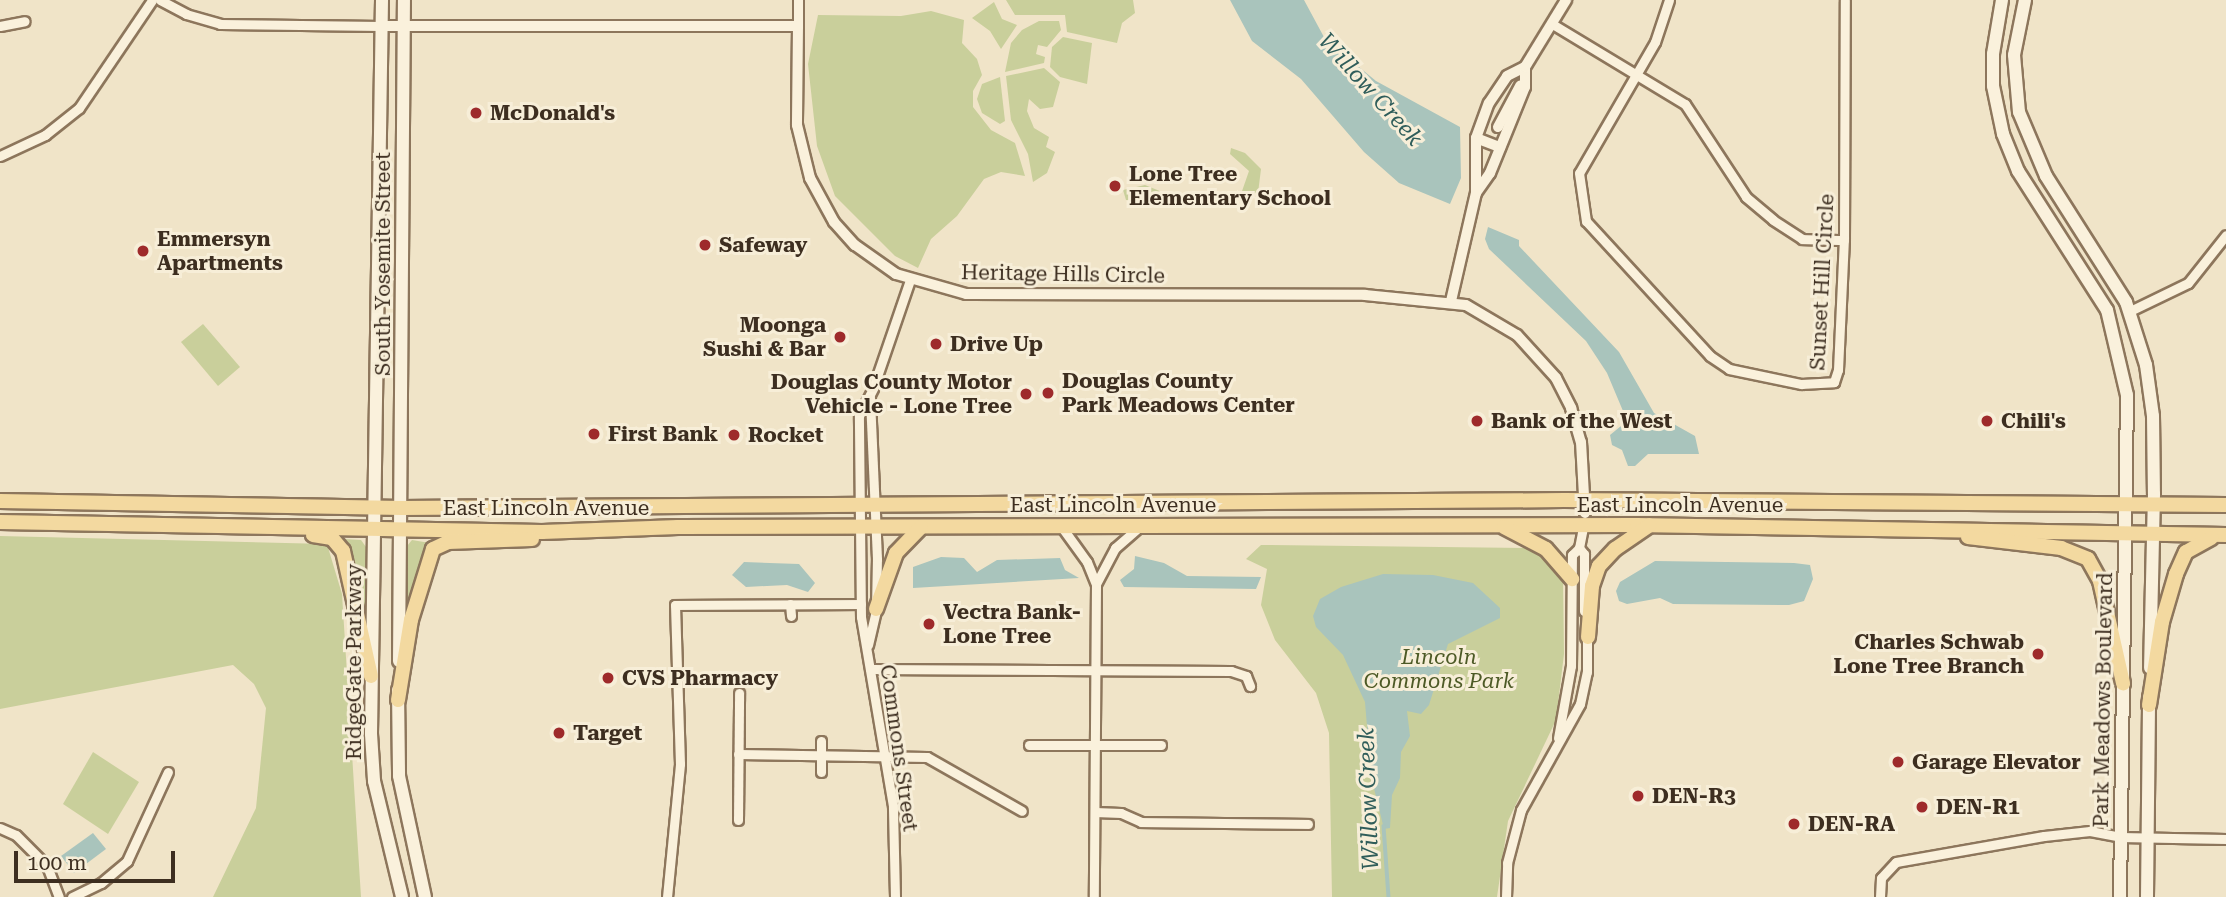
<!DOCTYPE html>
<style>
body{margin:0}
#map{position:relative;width:2226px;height:897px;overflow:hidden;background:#f0e4c8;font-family:"Roboto Serif",serif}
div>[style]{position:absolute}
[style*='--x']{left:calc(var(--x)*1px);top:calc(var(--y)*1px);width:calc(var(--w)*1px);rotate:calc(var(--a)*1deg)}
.green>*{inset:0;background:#c9cf9b}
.water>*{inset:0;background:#a9c4bc}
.stream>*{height:3.5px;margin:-1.75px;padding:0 1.75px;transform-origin:1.75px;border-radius:1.75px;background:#a9c4bc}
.roads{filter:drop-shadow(2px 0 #8d765c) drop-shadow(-2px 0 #8d765c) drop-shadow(0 2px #8d765c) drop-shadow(0 -2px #8d765c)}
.minor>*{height:9px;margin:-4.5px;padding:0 4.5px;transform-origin:4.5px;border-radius:4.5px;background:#faf1dc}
.tertiary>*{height:10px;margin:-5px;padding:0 5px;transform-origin:5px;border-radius:5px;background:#faf1dc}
.secondary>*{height:12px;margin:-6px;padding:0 6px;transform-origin:6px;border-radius:6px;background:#faf1dc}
.primary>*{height:14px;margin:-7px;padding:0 7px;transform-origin:7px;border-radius:7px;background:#f3d9a0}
.dots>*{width:19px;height:19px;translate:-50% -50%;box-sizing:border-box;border:4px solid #f7eed8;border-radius:50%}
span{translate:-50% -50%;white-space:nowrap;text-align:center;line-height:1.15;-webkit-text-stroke:6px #f7eed8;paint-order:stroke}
.poi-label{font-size:21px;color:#3d2e20;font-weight:700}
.left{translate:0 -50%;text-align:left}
.right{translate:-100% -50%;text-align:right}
.street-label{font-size:21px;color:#3d2e20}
.park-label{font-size:21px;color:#4d5a26;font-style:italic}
.water-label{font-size:23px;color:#2f5d5a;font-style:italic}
.scale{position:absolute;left:14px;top:851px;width:161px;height:32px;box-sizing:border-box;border:4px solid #3d2e20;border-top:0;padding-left:9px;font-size:21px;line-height:24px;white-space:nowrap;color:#3d2e20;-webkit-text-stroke:5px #f7eed8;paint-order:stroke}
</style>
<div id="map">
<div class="green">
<div style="clip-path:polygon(1006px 0,1133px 0,1135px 13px,1122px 23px,1117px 43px,1067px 32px,1065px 15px,1015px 15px)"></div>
<div style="clip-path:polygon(994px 2px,1002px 19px,1017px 25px,1001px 49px,990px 31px,972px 18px)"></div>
<div style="clip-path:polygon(931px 11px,964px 20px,962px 43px,977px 59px,982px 75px,973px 91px,973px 107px,991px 130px,1015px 143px,1025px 176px,1001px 172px,984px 179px,957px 216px,931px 239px,918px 268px,895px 256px,835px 196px,817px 146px,808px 64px,818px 15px,901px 16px)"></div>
<div style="clip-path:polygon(1039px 21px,1059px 21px,1061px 30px,1047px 47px,1038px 45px,1036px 54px,1045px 57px,1044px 63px,1005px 72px,1011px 43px,1022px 30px)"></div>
<div style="clip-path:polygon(1063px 37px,1092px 43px,1087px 84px,1060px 77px,1050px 67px,1052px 47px)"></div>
<div style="clip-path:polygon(1044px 68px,1060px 82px,1053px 107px,1040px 109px,1029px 99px,1027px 111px,1034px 128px,1049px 137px,1046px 147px,1055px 152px,1047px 173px,1033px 182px,1028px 154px,1011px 120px,1006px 76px)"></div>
<div style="clip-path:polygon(1000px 77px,1005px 121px,1000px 124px,982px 113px,977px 99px,982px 84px)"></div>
<div style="clip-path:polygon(1231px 148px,1245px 153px,1261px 169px,1258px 193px,1241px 194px,1249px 171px,1230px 154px)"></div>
<div style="clip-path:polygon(1145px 185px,1172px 196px,1176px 203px,1126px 200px,1123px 190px)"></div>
<div style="clip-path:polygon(203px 324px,240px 367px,218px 386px,181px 342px)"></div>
<div style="clip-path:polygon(0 536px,327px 544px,342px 594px,361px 897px,213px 897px,256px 808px,266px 708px,254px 684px,233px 665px,0 709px)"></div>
<div style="clip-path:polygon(344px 539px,361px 540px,366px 547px,365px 610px,361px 610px)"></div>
<div style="clip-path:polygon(412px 540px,430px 543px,410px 610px,406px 609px,407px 546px)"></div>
<div style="clip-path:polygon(1261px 545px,1528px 548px,1546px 556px,1563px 578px,1564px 654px,1556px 720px,1508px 821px,1497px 897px,1332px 897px,1329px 733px,1316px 693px,1275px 640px,1261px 605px,1267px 569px,1246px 559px)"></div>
<div style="clip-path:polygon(93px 752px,139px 782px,108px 834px,63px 804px)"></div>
</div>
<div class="water">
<div style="clip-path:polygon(1230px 0,1304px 0,1325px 39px,1376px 81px,1460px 127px,1461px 178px,1450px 204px,1399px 183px,1364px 152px,1301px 79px,1252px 41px)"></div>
<div style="clip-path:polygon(1488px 227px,1519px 240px,1519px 246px,1619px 352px,1654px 413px,1695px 436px,1699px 454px,1648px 454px,1635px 466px,1628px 466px,1622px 450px,1612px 445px,1610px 435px,1621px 426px,1623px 411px,1607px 373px,1586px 341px,1489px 249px,1485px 239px)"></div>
<div style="clip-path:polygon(1135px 556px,1164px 563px,1187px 576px,1261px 577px,1256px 589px,1124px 587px,1120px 580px,1134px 569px)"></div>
<div style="clip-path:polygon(941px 557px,964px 558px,977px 572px,997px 560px,1060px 558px,1065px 570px,1079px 578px,913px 588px,913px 567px)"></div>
<div style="clip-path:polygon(1655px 561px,1794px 563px,1810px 565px,1813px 579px,1804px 601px,1789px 605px,1673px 604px,1660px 598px,1627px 604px,1619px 601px,1616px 591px,1620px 582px)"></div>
<div style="clip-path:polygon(744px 562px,799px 564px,815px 583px,808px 592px,787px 585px,746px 587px,732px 575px)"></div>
<div style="clip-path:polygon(1383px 574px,1433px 575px,1473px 583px,1500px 608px,1500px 618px,1448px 644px,1429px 705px,1421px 714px,1407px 711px,1410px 736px,1401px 752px,1400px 778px,1392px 795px,1390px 828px,1384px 829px,1371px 776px,1365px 702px,1343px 655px,1316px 627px,1313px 616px,1320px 599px,1341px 587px)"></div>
<div style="clip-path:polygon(93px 833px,106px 849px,74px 873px,61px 856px)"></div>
</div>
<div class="stream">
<div style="--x:1384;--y:826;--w:71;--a:86"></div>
</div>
<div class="roads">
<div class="minor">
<div style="--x:160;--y:0;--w:30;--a:28"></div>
<div style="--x:186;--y:14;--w:35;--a:16"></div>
<div style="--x:220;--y:24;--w:161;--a:0.7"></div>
<div style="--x:1669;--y:0;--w:44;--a:108.4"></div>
<div style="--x:1655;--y:42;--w:151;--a:120.1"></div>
<div style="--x:1579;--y:173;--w:49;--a:81.7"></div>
<div style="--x:1586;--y:221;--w:183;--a:47.4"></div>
<div style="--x:1710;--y:356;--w:23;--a:34"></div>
<div style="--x:1729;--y:369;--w:74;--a:11.8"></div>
<div style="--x:1801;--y:384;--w:33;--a:-3"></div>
<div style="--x:1834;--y:382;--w:13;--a:-72"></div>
<div style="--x:1838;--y:370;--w:133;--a:-87.4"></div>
<div style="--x:1844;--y:237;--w:237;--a:-89.8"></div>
<div style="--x:1554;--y:25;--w:153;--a:31.1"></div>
<div style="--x:1685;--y:104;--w:111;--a:56.7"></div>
<div style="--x:1746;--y:197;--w:35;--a:40"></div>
<div style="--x:1773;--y:220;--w:35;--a:33"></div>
<div style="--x:1802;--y:239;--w:42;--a:1.4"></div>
<div style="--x:0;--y:26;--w:25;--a:-11"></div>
<div style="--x:798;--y:26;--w:26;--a:-90"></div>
<div style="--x:0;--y:156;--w:50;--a:-25"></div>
<div style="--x:45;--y:135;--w:43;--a:-38.5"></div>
<div style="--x:79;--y:108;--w:130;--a:-55.9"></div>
<div style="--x:2130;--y:311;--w:64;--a:-25.8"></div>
<div style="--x:2188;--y:283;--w:61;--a:-51.6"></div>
<div style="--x:1061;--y:526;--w:44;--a:54.2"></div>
<div style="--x:1087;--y:562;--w:24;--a:68"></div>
<div style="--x:1096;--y:584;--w:313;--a:90.4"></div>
<div style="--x:1579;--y:548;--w:8;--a:50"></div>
<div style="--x:1584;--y:554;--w:57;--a:90"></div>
<div style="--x:1579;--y:548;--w:26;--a:-79"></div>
<div style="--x:1096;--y:584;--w:41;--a:-62.2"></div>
<div style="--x:1115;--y:548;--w:33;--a:-41"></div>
<div style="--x:790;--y:604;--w:12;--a:85"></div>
<div style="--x:868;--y:645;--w:37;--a:-77"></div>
<div style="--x:876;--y:609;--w:50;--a:-88.9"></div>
<div style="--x:877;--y:559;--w:162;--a:-92.5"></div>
<div style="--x:870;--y:669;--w:361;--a:0.3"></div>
<div style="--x:1231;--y:671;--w:16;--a:18"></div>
<div style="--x:1246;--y:676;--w:11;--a:68"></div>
<div style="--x:1558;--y:738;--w:73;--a:-79.8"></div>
<div style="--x:1571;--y:666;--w:111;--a:-89.5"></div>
<div style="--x:1572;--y:555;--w:10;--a:-45"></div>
<div style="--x:821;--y:741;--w:31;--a:90"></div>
<div style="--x:1029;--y:745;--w:132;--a:0"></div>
<div style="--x:738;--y:754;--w:189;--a:0.9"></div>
<div style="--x:927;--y:757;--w:109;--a:29.6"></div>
<div style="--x:1095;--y:812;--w:26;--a:2"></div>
<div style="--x:1121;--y:813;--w:22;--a:24"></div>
<div style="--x:1141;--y:822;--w:167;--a:0.7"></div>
<div style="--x:738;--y:820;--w:127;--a:-89.5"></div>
<div style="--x:0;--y:828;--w:17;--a:24"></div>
<div style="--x:16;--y:835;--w:44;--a:45"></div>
<div style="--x:47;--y:866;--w:33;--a:69"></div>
<div style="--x:72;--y:897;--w:32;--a:-26"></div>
<div style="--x:101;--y:883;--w:34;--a:-40"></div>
<div style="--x:127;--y:861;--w:98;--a:-65.3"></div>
<div style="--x:667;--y:897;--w:134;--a:-84.4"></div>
<div style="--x:680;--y:764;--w:159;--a:-91.8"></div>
<div style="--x:675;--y:605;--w:186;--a:-0.3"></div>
<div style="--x:895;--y:897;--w:91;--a:-91.3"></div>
<div style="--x:893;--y:806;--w:192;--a:-99.6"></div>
<div style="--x:861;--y:617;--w:201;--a:-90.6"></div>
<div style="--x:859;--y:416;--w:31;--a:-63"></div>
<div style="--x:873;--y:388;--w:114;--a:-71.1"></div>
<div style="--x:1506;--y:897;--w:34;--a:-88"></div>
<div style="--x:1507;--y:863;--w:55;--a:-75.2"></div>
<div style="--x:1521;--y:810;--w:121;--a:-60.9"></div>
<div style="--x:1580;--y:704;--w:33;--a:-78"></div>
<div style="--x:1587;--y:672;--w:37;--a:-90"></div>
<div style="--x:1880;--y:897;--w:19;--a:-87"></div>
<div style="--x:1881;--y:878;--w:22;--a:-47"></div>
<div style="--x:1896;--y:862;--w:150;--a:-10"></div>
<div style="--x:2044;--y:836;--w:46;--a:-6.2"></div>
<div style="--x:2090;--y:831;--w:31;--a:11"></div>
<div style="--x:2120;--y:837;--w:106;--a:1.1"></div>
</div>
<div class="tertiary">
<div style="--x:381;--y:26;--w:417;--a:0"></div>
<div style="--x:798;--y:26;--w:99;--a:90.6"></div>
<div style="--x:797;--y:125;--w:55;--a:76.2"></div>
<div style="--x:810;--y:178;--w:50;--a:61.4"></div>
<div style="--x:834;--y:222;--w:31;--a:48"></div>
<div style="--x:855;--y:245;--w:50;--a:35.3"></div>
<div style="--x:896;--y:274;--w:73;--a:15.9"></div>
<div style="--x:966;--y:294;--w:399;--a:0.1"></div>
<div style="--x:1365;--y:295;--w:101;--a:5.7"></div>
<div style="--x:1466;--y:305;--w:59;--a:30.5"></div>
<div style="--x:1517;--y:335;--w:58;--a:47.8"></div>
<div style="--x:1556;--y:378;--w:34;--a:63"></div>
<div style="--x:1571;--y:408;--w:35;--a:74"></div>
<div style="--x:1581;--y:442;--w:71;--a:86.8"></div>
<div style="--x:1498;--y:127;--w:47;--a:-61.8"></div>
<div style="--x:1476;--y:138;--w:26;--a:21"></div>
<div style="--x:1476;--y:193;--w:24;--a:-55"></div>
<div style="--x:1490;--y:173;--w:93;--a:-67.9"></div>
<div style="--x:1525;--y:87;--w:20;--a:-90"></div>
<div style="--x:1451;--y:301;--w:111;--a:-77"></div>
<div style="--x:1476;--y:193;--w:55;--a:-90"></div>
<div style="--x:1476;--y:138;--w:37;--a:-70"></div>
<div style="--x:1489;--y:103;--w:32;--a:-56"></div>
<div style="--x:1507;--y:76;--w:20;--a:-27"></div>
<div style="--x:1525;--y:67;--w:79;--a:-58.5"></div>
</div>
<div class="secondary">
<div style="--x:382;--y:0;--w:734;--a:90.86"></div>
<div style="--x:371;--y:734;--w:47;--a:86.3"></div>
<div style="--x:374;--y:781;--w:119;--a:76.4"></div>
<div style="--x:2002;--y:0;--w:55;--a:99.5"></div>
<div style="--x:1993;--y:54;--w:32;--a:90"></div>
<div style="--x:1993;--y:86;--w:49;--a:78.2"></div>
<div style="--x:2003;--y:134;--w:40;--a:68"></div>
<div style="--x:2018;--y:171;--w:165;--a:57.4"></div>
<div style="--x:2107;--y:310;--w:87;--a:76.8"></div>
<div style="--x:2127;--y:395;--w:502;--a:90.8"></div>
<div style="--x:2025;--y:0;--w:56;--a:101.3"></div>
<div style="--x:2014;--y:55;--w:57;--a:85"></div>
<div style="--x:2019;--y:112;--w:69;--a:67.1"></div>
<div style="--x:2046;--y:176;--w:149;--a:57.6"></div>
<div style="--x:2126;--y:302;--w:66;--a:72.4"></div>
<div style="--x:2146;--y:365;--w:51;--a:82.2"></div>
<div style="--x:2153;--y:416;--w:78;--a:89.3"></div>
<div style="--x:2154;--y:494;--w:174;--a:91.3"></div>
<div style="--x:399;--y:661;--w:661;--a:-89.57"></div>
<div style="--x:398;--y:690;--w:86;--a:89.3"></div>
<div style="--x:399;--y:776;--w:124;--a:77.9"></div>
<div style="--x:2147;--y:897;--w:200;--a:-89.4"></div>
</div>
<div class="primary">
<div style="--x:0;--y:501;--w:402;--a:1"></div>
<div style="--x:402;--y:508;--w:1162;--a:-0.39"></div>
<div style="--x:1564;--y:500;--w:662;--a:0.43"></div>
<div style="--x:0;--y:522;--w:542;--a:1.06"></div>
<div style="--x:542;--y:532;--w:136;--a:-2.1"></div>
<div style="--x:678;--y:527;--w:959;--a:-0.12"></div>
<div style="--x:1637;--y:525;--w:589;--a:0.97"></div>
<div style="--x:1504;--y:527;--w:47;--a:27.6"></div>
<div style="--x:1546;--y:549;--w:40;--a:49"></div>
<div style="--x:313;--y:535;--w:19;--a:9"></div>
<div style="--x:332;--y:538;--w:17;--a:50"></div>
<div style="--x:343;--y:551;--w:128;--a:77.4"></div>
<div style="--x:1968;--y:537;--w:94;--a:6.7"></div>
<div style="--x:2061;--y:548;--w:29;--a:22"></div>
<div style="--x:2088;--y:559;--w:25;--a:61"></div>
<div style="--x:2100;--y:581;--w:105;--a:77.3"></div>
<div style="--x:876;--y:609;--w:59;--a:-70.3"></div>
<div style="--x:896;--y:553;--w:36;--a:-46"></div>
<div style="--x:1588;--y:637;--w:51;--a:-85.5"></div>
<div style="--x:1592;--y:586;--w:21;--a:-71"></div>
<div style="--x:1599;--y:566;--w:23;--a:-47"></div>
<div style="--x:1615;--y:549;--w:42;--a:-34.4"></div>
<div style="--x:398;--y:700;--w:81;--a:-80.8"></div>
<div style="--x:411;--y:620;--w:74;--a:-72.8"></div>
<div style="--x:433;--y:549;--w:17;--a:-25"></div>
<div style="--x:448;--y:542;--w:84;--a:-2"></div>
<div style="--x:2149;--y:705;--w:84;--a:-81.1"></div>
<div style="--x:2162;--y:622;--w:50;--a:-73.7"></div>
<div style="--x:2176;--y:574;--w:24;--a:-66"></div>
<div style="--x:2186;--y:552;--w:29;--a:-29"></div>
</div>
</div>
<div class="dots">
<div style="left:476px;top:113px;background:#9e2a2b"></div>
<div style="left:1115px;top:186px;background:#9e2a2b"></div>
<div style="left:705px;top:245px;background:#9e2a2b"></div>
<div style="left:143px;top:251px;background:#9e2a2b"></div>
<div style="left:840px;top:337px;background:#9e2a2b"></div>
<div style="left:936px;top:344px;background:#9e2a2b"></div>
<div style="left:1048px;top:393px;background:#9e2a2b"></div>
<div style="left:1026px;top:394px;background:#9e2a2b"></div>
<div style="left:1477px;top:421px;background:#9e2a2b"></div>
<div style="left:1987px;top:421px;background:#9e2a2b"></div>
<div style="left:594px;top:434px;background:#9e2a2b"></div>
<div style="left:734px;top:435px;background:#9e2a2b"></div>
<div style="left:929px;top:624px;background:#9e2a2b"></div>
<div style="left:2038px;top:654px;background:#9e2a2b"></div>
<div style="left:608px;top:678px;background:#9e2a2b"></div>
<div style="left:559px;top:733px;background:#9e2a2b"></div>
<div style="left:1898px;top:762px;background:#9e2a2b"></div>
<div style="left:1638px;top:796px;background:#9e2a2b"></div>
<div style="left:1922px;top:807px;background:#9e2a2b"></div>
<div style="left:1794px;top:824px;background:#9e2a2b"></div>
</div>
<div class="poi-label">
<span class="left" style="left:490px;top:113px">McDonald's</span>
<span class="left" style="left:1129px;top:186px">Lone Tree<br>Elementary School</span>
<span class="left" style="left:157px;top:251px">Emmersyn<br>Apartments</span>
<span class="left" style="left:719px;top:245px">Safeway</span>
<span class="right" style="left:826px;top:337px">Moonga<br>Sushi &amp; Bar</span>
<span class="left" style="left:950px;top:344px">Drive Up</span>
<span class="left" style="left:1062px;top:393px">Douglas County<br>Park Meadows Center</span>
<span class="right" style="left:1012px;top:394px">Douglas County Motor<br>Vehicle - Lone Tree</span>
<span class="left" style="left:1491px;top:421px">Bank of the West</span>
<span class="left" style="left:2001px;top:421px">Chili's</span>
<span class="left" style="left:608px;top:434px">First Bank</span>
<span class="left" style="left:748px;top:435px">Rocket</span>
<span class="left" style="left:943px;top:624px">Vectra Bank-<br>Lone Tree</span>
<span class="right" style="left:2024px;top:654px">Charles Schwab<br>Lone Tree Branch</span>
<span class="left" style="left:622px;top:678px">CVS Pharmacy</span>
<span class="left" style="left:573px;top:733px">Target</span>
<span class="left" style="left:1912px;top:762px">Garage Elevator</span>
<span class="left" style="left:1652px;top:796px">DEN-R3</span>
<span class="left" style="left:1936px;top:807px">DEN-R1</span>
<span class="left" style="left:1808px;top:824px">DEN-RA</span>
</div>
<div class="street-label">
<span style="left:383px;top:264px;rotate:-90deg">South Yosemite Street</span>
<span style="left:1063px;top:274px;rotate:1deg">Heritage Hills Circle</span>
<span style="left:1822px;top:282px;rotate:-87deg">Sunset Hill Circle</span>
<span style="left:1113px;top:505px">East Lincoln Avenue</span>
<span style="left:1680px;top:505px">East Lincoln Avenue</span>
<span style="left:546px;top:508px">East Lincoln Avenue</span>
<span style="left:354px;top:662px;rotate:-90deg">RidgeGate Parkway</span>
<span style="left:2103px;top:700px;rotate:-89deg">Park Meadows Boulevard</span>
<span style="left:899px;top:748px;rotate:82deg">Commons Street</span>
</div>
<div class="park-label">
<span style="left:1439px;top:669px">Lincoln<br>Commons Park</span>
</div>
<div class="water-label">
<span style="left:1370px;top:90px;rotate:48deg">Willow Creek</span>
<span style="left:1369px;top:799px;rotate:-92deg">Willow Creek</span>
</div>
<div class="scale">100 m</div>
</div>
